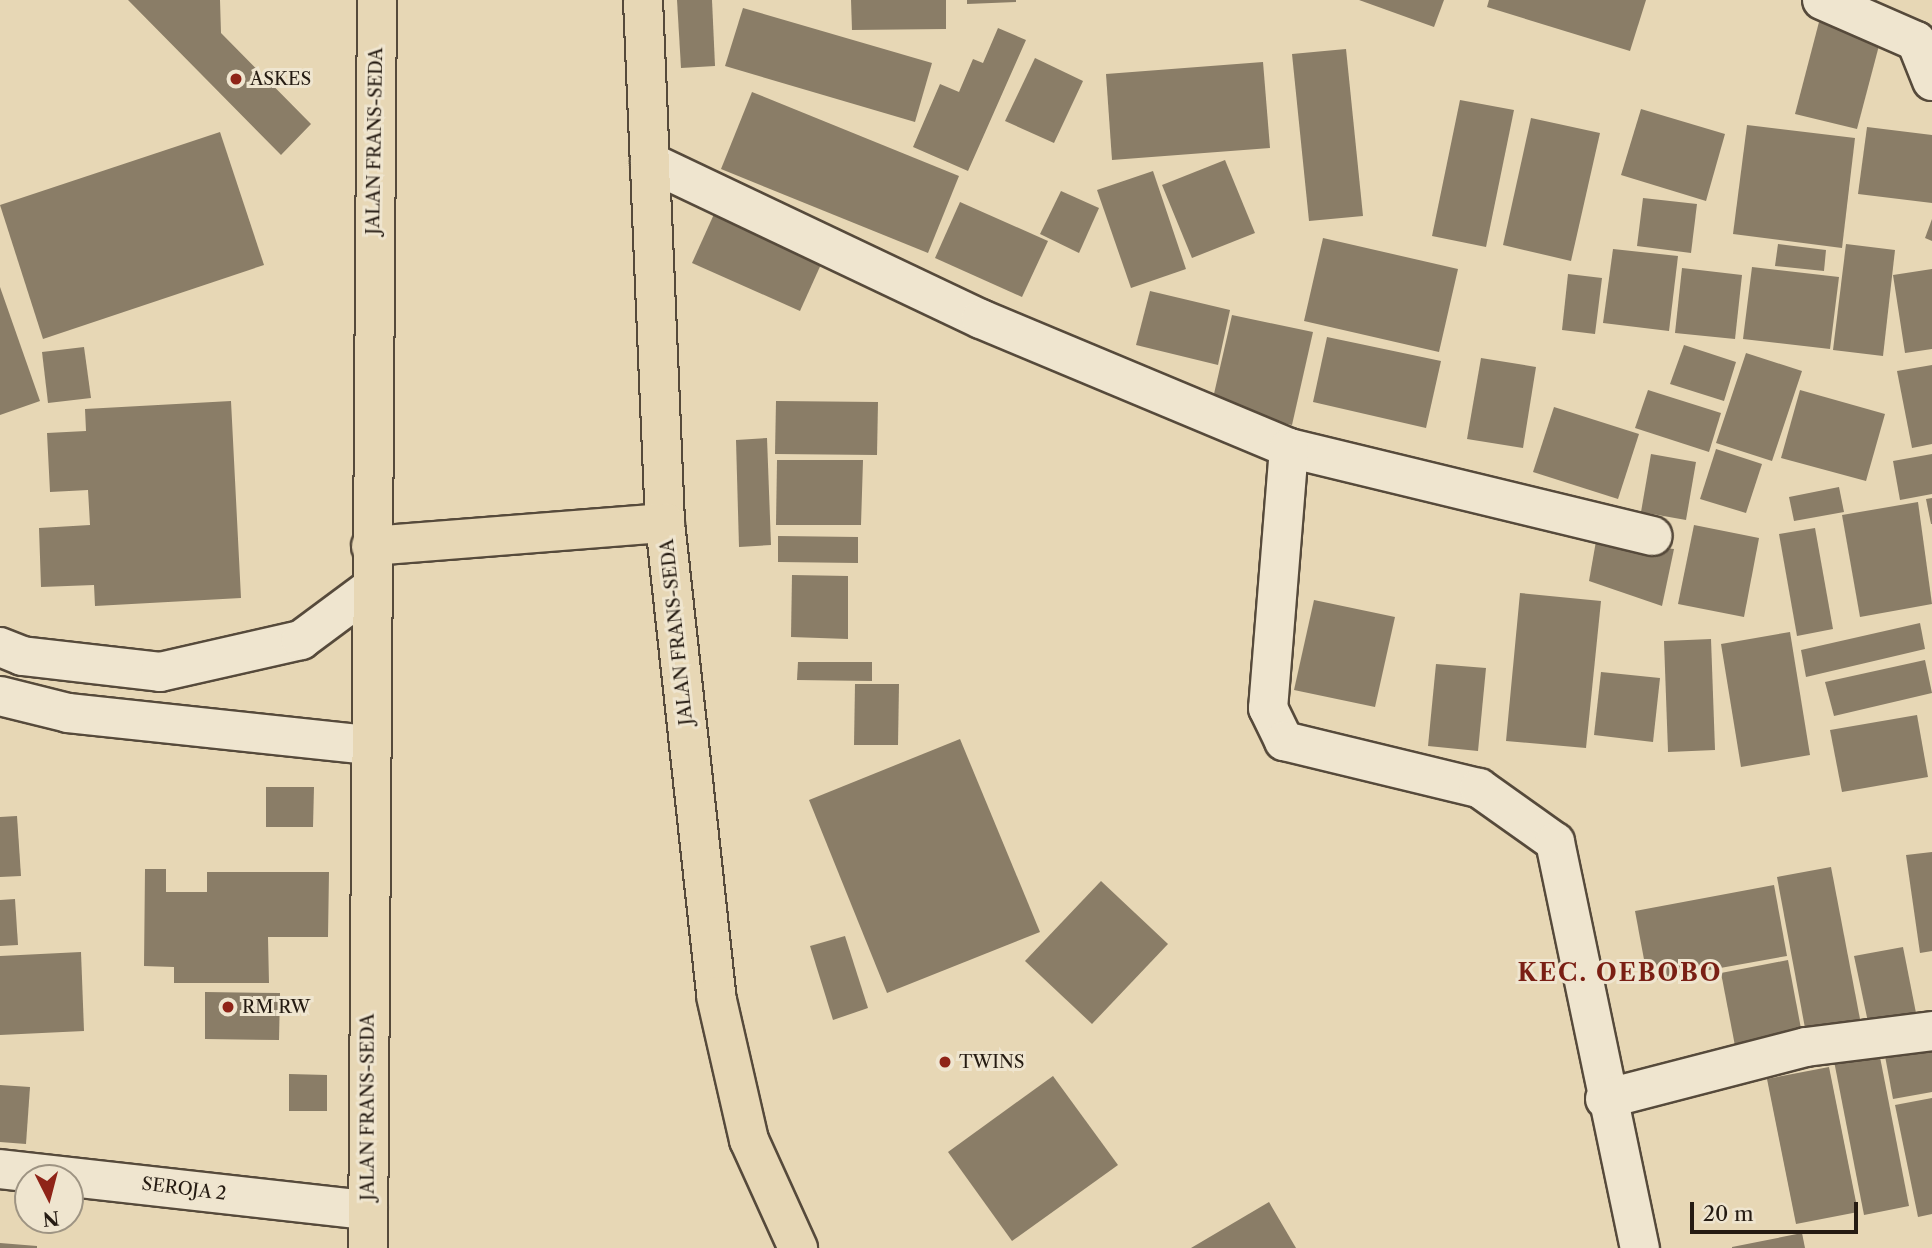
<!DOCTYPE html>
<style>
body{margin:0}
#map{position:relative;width:1932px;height:1248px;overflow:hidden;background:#e7d7b5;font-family:"Libre Caslon Text",serif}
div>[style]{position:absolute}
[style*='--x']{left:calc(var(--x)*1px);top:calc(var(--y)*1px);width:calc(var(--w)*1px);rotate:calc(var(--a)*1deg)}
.building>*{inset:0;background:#8a7d67}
.roads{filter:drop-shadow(2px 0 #564a3b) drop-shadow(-2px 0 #564a3b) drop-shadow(0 2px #564a3b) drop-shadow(0 -2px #564a3b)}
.minor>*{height:38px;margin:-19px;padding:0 19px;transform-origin:19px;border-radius:19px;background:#efe5cf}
.major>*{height:38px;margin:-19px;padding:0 19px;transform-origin:19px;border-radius:19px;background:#e7d7b5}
.dots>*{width:19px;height:19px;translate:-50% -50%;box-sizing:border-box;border:4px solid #efe5cf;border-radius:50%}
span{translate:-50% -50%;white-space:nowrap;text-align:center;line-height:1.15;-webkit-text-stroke:6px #efe5cf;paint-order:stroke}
.poi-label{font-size:18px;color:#251b12}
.left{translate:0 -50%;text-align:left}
.street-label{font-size:18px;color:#251b12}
.district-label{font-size:24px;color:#7a1f14;font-weight:700;letter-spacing:2px}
.north{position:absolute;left:14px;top:1164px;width:70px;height:70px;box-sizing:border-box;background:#efe5cf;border:2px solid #9e9483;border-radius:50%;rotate:174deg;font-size:19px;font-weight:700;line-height:28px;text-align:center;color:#251b12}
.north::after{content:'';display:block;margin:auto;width:24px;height:32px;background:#8f2418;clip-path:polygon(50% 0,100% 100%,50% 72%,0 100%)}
.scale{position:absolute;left:1690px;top:1202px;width:168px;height:32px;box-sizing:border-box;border:4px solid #251b12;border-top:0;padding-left:9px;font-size:21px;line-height:24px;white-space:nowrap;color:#251b12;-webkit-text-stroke:5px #efe5cf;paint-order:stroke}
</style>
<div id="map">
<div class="building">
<div style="clip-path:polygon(128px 0,220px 0,221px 33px,311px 124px,281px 155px)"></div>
<div style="clip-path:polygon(677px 0,712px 0,715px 66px,681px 68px)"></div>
<div style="clip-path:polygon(851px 0,946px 0,946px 29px,852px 30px)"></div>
<div style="clip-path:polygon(967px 0,1016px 0,1016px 2px,967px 4px)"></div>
<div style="clip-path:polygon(1359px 0,1444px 0,1434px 27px)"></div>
<div style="clip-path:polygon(1489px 0,1646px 0,1630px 51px,1487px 7px)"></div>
<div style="clip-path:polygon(743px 8px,932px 63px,915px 122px,725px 66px)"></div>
<div style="clip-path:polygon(1819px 22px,1881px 38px,1857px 129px,1795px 114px)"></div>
<div style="clip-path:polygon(998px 28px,1026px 40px,968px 171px,913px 147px,940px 84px,959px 92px,973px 59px,983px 63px)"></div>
<div style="clip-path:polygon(1346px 49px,1363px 216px,1309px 221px,1292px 54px)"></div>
<div style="clip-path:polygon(1035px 58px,1083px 81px,1054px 143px,1005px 121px)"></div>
<div style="clip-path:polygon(1263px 62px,1270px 148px,1112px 160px,1106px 74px)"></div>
<div style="clip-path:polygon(752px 92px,959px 176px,928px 253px,721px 169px)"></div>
<div style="clip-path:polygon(1460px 100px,1514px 110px,1486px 247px,1432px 236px)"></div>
<div style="clip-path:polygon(1641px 109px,1725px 134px,1706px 201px,1621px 175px)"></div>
<div style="clip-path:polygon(1531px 118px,1600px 133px,1571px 261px,1503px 245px)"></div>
<div style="clip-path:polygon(1747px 125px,1855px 138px,1842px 248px,1733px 234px)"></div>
<div style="clip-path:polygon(1867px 127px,1932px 135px,1932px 203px,1858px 194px)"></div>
<div style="clip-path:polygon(220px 132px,264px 265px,43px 339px,0 205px)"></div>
<div style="clip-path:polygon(1225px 160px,1255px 233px,1192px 258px,1162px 185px)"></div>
<div style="clip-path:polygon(1153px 171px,1186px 269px,1131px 288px,1097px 190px)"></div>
<div style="clip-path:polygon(1061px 191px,1099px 208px,1079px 253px,1040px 234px)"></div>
<div style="clip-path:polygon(1643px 198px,1697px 204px,1691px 253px,1637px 246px)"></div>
<div style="clip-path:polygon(960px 202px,1048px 241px,1022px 297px,935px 258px)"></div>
<div style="clip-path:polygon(719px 203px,827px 251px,800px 311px,692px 263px)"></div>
<div style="clip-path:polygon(1932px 219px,1932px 241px,1925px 238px)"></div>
<div style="clip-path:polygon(1323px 238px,1458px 269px,1439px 352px,1304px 321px)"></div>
<div style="clip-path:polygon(1778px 244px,1826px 250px,1824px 271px,1775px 266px)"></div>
<div style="clip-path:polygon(1846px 244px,1895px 250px,1883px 356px,1833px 350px)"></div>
<div style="clip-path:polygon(1613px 249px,1678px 256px,1669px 331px,1603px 323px)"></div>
<div style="clip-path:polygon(1752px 267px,1839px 277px,1830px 349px,1743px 339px)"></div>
<div style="clip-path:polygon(1682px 268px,1742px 275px,1735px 339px,1675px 333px)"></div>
<div style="clip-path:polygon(1932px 269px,1932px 349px,1905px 353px,1893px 275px)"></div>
<div style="clip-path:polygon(1568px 274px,1602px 278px,1595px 334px,1562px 330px)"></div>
<div style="clip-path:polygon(0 287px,40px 401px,0 415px)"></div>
<div style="clip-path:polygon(1150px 291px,1230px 310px,1218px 365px,1136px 345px)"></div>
<div style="clip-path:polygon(1232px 315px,1313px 332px,1292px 425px,1211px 407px)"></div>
<div style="clip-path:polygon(1327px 337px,1441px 361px,1426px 428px,1313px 402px)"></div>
<div style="clip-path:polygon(1684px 345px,1736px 362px,1724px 401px,1670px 384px)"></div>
<div style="clip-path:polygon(84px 347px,91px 398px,48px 403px,42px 352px)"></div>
<div style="clip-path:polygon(1746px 353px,1802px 371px,1772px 461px,1716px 443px)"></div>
<div style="clip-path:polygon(1481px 358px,1536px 367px,1523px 448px,1467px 439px)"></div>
<div style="clip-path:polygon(1932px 365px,1932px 444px,1912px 448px,1897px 371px)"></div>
<div style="clip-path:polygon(1648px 390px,1721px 413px,1709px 452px,1635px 428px)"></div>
<div style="clip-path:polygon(1800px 390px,1885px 414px,1866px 481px,1781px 458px)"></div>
<div style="clip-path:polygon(231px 401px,241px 598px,95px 606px,94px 585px,41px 587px,39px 528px,90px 525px,88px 490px,50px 492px,47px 433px,86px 431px,85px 409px)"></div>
<div style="clip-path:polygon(776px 401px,878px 402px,877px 455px,775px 454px)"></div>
<div style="clip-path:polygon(1554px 407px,1639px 434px,1618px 499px,1533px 472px)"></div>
<div style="clip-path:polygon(767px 438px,771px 545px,739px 547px,736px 440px)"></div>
<div style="clip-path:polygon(1716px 449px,1762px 464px,1746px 513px,1700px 499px)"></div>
<div style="clip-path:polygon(1651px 454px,1696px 462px,1686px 520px,1641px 512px)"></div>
<div style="clip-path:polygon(1932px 454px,1932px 494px,1900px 500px,1893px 461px)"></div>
<div style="clip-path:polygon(777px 460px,863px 460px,861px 525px,776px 525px)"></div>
<div style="clip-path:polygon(1839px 487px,1844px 512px,1794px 521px,1789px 497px)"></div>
<div style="clip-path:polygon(1932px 498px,1932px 524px,1931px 524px,1926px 499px)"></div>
<div style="clip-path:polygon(1918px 502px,1932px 604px,1860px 617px,1842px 515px)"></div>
<div style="clip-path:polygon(1694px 525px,1759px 538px,1744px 617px,1678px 604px)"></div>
<div style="clip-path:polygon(1815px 528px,1833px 629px,1797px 636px,1779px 534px)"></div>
<div style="clip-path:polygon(778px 536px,858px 537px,858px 563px,778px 562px)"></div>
<div style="clip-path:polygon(1596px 541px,1674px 549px,1662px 606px,1589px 581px)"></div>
<div style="clip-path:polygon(792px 575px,848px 576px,848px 639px,791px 637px)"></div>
<div style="clip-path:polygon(1520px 593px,1601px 601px,1586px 748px,1506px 741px)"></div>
<div style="clip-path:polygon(1314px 600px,1395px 617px,1375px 707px,1294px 690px)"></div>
<div style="clip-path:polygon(1920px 623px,1925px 649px,1806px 677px,1801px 650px)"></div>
<div style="clip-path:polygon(1790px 632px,1810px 755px,1741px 767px,1721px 644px)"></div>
<div style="clip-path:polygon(1711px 639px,1715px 750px,1668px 752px,1664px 641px)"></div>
<div style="clip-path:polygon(1925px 660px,1932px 693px,1834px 716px,1825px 682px)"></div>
<div style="clip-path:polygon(798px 662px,872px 662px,872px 681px,797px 680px)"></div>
<div style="clip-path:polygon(1436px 664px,1486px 668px,1478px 751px,1428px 746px)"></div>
<div style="clip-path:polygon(1601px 672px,1660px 678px,1653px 742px,1594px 735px)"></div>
<div style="clip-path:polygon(855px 684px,899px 684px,898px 745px,854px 745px)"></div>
<div style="clip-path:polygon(1917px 715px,1928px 777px,1842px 792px,1830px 730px)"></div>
<div style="clip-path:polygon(960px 739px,1040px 932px,887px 993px,809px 800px)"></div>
<div style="clip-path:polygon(266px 787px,314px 787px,313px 827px,266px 827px)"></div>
<div style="clip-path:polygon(17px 816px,21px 876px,0 877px,0 817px)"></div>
<div style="clip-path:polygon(1932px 852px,1932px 951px,1920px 953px,1906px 855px)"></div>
<div style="clip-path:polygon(1831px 867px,1860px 1019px,1805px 1028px,1777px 877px)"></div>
<div style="clip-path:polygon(145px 869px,166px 869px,166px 892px,207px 892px,207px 872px,329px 872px,328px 937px,268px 937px,269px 983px,174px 983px,174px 967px,144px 966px)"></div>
<div style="clip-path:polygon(1101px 881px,1168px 944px,1092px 1024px,1025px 961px)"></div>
<div style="clip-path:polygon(1774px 885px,1787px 956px,1648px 981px,1635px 911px)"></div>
<div style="clip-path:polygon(15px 899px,18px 945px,0 946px,0 900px)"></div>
<div style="clip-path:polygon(845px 936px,868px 1008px,833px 1020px,810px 946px)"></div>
<div style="clip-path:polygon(1903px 947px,1916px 1013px,1868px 1022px,1854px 956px)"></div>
<div style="clip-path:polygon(81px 952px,84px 1031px,0 1035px,0 956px)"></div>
<div style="clip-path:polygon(1788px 960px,1803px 1039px,1736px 1051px,1721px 973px)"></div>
<div style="clip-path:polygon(205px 992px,280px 993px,279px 1040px,205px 1039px)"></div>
<div style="clip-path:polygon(1932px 1036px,1932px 1092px,1893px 1099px,1883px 1045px)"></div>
<div style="clip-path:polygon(1879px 1052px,1909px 1206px,1864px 1215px,1834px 1061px)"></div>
<div style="clip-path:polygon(1829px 1067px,1858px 1212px,1796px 1224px,1767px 1079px)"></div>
<div style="clip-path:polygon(289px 1074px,327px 1075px,327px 1111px,289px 1111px)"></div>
<div style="clip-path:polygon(1053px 1076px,1118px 1165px,1012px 1241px,948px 1152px)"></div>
<div style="clip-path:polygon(0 1085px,30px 1087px,26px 1144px,0 1142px)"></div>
<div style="clip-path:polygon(1932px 1098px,1932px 1214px,1918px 1217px,1895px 1105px)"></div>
<div style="clip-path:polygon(1269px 1202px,1296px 1248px,1191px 1248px)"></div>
<div style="clip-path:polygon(1802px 1233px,1805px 1248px,1732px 1248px,1732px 1247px)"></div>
<div style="clip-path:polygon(0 1243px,37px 1246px,37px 1248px,0 1248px)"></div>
</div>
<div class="roads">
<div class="minor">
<div style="--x:1822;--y:0;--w:103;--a:23.6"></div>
<div style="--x:1916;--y:41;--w:43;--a:68.2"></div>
<div style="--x:650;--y:162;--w:366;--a:25.4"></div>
<div style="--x:981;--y:319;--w:334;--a:22.7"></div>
<div style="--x:1289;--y:448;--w:374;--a:13.6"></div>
<div style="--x:1289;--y:448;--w:261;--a:94.6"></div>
<div style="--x:1268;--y:708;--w:37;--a:64"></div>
<div style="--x:1284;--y:741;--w:201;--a:13.6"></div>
<div style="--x:1479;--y:788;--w:93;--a:35.4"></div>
<div style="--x:1555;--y:842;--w:415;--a:78.2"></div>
<div style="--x:0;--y:647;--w:24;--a:22"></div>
<div style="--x:22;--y:656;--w:139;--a:6.6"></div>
<div style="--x:160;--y:672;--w:145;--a:-12.8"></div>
<div style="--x:301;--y:640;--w:87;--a:-36.6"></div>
<div style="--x:0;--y:696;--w:70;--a:14"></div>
<div style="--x:68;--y:713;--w:303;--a:6.1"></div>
<div style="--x:1605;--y:1099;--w:208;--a:-14.5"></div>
<div style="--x:1806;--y:1047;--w:127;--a:-7.2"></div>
<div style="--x:0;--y:1169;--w:370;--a:6.4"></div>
</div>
<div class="major">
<div style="--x:643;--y:0;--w:523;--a:87.59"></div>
<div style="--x:665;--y:523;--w:476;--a:83.8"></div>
<div style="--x:716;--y:996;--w:148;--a:77.1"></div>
<div style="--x:749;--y:1140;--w:119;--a:65.6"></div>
<div style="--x:371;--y:546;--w:295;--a:-4.5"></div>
<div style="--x:368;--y:1248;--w:1248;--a:-89.59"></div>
</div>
</div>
<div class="dots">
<div style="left:236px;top:79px;background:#8f2418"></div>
<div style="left:228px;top:1007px;background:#8f2418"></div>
<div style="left:945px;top:1062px;background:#8f2418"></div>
</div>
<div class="poi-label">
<span class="left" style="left:250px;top:79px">ASKES</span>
<span class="left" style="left:242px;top:1007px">RM RW</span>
<span class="left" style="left:959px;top:1062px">TWINS</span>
</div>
<div class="street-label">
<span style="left:375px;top:141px;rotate:-89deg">JALAN FRANS-SEDA</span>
<span style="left:677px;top:632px;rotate:-96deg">JALAN FRANS-SEDA</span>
<span style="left:368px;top:1107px;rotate:-90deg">JALAN FRANS-SEDA</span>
<span style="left:184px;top:1189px;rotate:7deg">SEROJA 2</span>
</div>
<div class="district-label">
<span style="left:1620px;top:973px">KEC. OEBOBO</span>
</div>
<div class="north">N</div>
<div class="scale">20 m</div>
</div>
